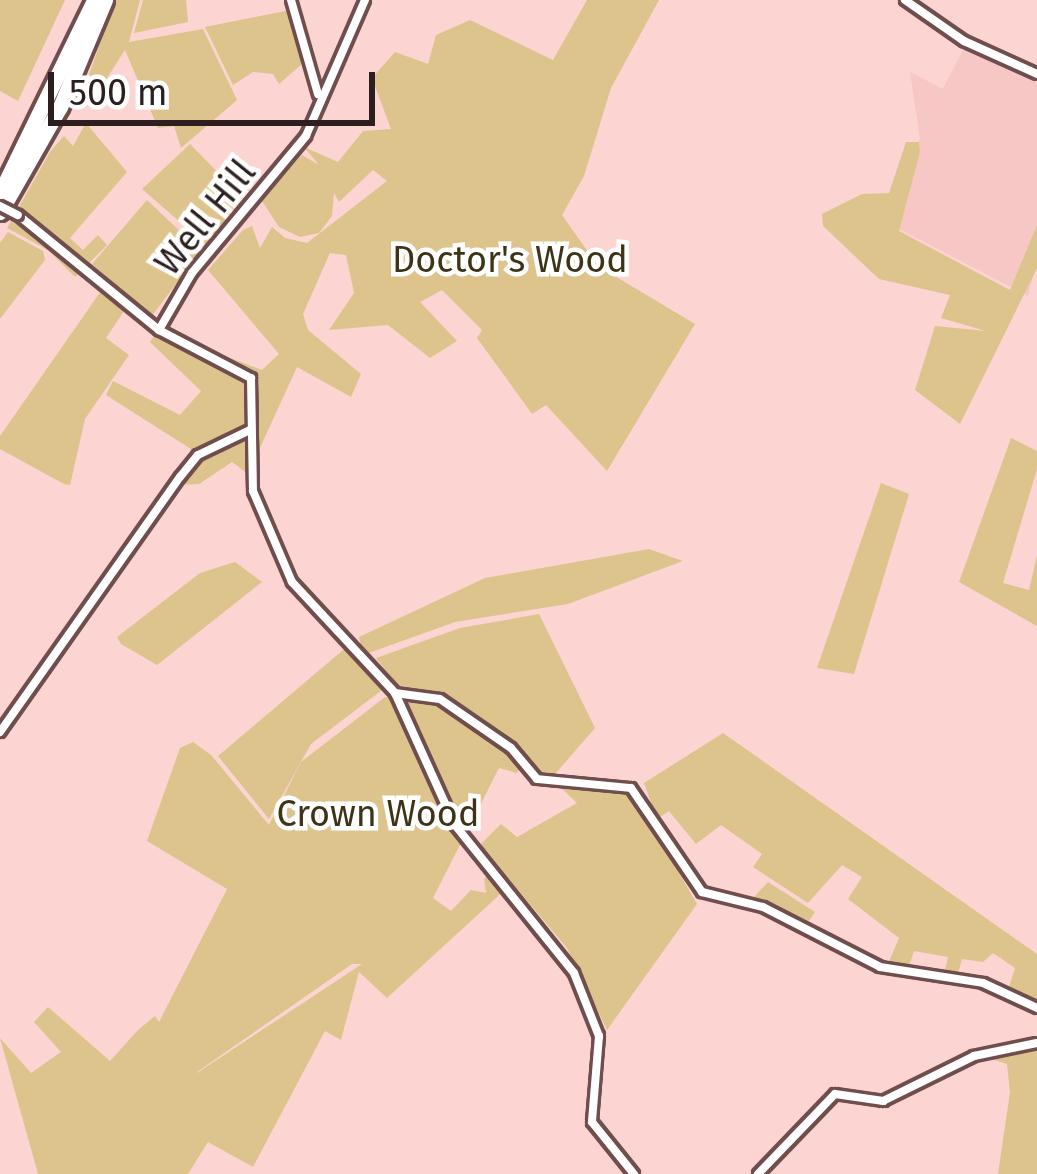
<!DOCTYPE html>
<style>
body{margin:0}
#map{position:relative;width:1037px;height:1174px;overflow:hidden;background:#fcd4d2;font-family:"Fira Sans",sans-serif}
div>[style]{position:absolute}
[style*='--x']{left:calc(var(--x)*1px);top:calc(var(--y)*1px);width:calc(var(--w)*1px);rotate:calc(var(--a)*1deg)}
.built>*{inset:0;background:#f7c7c6}
.green>*{inset:0;background:#ddc48d}
.roads{filter:drop-shadow(3px 0 #6f4e4d) drop-shadow(-3px 0 #6f4e4d) drop-shadow(0 3px #6f4e4d) drop-shadow(0 -3px #6f4e4d)}
.minor>*{height:8px;margin:-4px;padding:0 4px;transform-origin:4px;border-radius:4px;background:#fff}
.highway>*{height:15px;margin:-7.5px;padding:0 7.5px;transform-origin:7.5px;border-radius:7.5px;background:#fff}
.bridges{filter:drop-shadow(3px 0 #6f4e4d) drop-shadow(-3px 0 #6f4e4d) drop-shadow(0 3px #6f4e4d) drop-shadow(0 -3px #6f4e4d)}
.minor-bridge>*{height:8px;margin:-4px;padding:0 4px;transform-origin:4px;border-radius:4px;background:#fff}
span{translate:-50% -50%;white-space:nowrap;text-align:center;line-height:1.15;-webkit-text-stroke:9px #fff;paint-order:stroke}
.street-label{font-size:36px;color:#2d1f1f}
.park-label{font-size:36px;color:#3f3317}
.scale{position:absolute;left:48px;top:72px;width:327px;height:54px;box-sizing:border-box;border:6px solid #2d1f1f;border-top:0;padding-left:15px;font-size:36px;line-height:42px;white-space:nowrap;color:#2d1f1f;-webkit-text-stroke:9px #fff;paint-order:stroke}
</style>
<div id="map">
<div class="built">
<div style="clip-path:polygon(966px 44px,1037px 76px,1037px 260px,1028px 296px,878px 218px,920px 139px,910px 72px,943px 89px)"></div>
</div>
<div class="green">
<div style="clip-path:polygon(0 0,65px 0,18px 101px,0 91px)"></div>
<div style="clip-path:polygon(115px 0,140px 0,129px 42px,203px 29px,237px 100px,181px 148px,174px 126px,158px 128px,125px 50px,100px 89px,83px 92px)"></div>
<div style="clip-path:polygon(143px 0,186px 0,188px 22px,134px 33px)"></div>
<div style="clip-path:polygon(587px 0,659px 0,611px 88px,584px 176px,562px 215px,598px 266px,695px 324px,607px 471px,546px 405px,532px 414px,477px 338px,482px 330px,442px 290px,420px 302px,457px 341px,430px 358px,388px 325px,329px 330px,354px 293px,346px 255px,330px 253px,303px 314px,308px 330px,361px 374px,351px 397px,297px 367px,248px 474px,232px 462px,199px 484px,179px 485px,194px 451px,106px 395px,113px 381px,180px 415px,201px 391px,150px 342px,158px 331px,262px 370px,279px 354px,208px 270px,243px 230px,252px 226px,260px 248px,272px 227px,285px 238px,307px 243px,387px 181px,373px 170px,339px 202px,334px 193px,332px 216px,319px 233px,300px 237px,279px 227px,260px 198px,302px 155px,319px 165px,304px 147px,338px 162px,363px 131px,391px 129px,372px 78px,395px 52px,428px 64px,436px 35px,470px 20px,553px 60px)"></div>
<div style="clip-path:polygon(290px 10px,303px 63px,279px 84px,273px 74px,253px 72px,233px 85px,205px 27px)"></div>
<div style="clip-path:polygon(86px 123px,127px 172px,70px 238px,83px 250px,98px 235px,107px 245px,75px 277px,48px 250px,7px 228px,50px 152px,64px 136px,73px 146px)"></div>
<div style="clip-path:polygon(906px 142px,919px 142px,920px 152px,899px 231px,1010px 290px,1037px 225px,1037px 268px,960px 424px,915px 390px,935px 326px,986px 331px,941px 318px,950px 295px,879px 279px,823px 226px,822px 214px,862px 194px,889px 193px)"></div>
<div style="clip-path:polygon(190px 144px,248px 203px,210px 248px,142px 189px)"></div>
<div style="clip-path:polygon(147px 200px,201px 251px,151px 317px,92px 264px)"></div>
<div style="clip-path:polygon(8px 232px,43px 251px,45px 260px,0 319px,0 243px)"></div>
<div style="clip-path:polygon(101px 291px,124px 311px,106px 338px,129px 355px,85px 419px,70px 485px,64px 484px,0 449px,0 436px)"></div>
<div style="clip-path:polygon(1011px 438px,1037px 451px,1037px 469px,1003px 583px,1029px 590px,1037px 555px,1037px 626px,959px 582px)"></div>
<div style="clip-path:polygon(881px 483px,909px 494px,854px 674px,817px 668px)"></div>
<div style="clip-path:polygon(649px 549px,683px 561px,568px 604px,455px 622px,363px 655px,359px 637px,485px 578px)"></div>
<div style="clip-path:polygon(235px 562px,262px 582px,157px 665px,121px 644px,117px 637px,200px 573px)"></div>
<div style="clip-path:polygon(539px 614px,595px 728px,555px 774px,532px 772px,489px 726px,438px 694px,399px 688px,376px 658px,460px 628px)"></div>
<div style="clip-path:polygon(349px 645px,386px 687px,311px 744px,269px 819px,218px 756px)"></div>
<div style="clip-path:polygon(evenodd,385px 697px,438px 700px,521px 765px,517px 773px,499px 768px,433px 898px,451px 911px,471px 890px,486px 893px,484px 879px,493px 869px,508px 887px,387px 998px,359px 972px,341px 1040px,325px 1031px,253px 1167px,208px 1142px,188px 1174px,38px 1174px,0 1038px,31px 1073px,61px 1052px,34px 1022px,48px 1007px,110px 1061px,138px 1030px,155px 1016px,159px 1022px,227px 889px,147px 841px,180px 748px,193px 742px,211px 755px,269px 825px,301px 762px,385px 697px,352px 964px,362px 964px,197px 1073px,197px 1072px,352px 964px)"></div>
<div style="clip-path:polygon(723px 733px,1037px 954px,1037px 1005px,1009px 987px,1015px 968px,993px 953px,983px 962px,962px 959px,957px 977px,944px 974px,948px 957px,914px 951px,909px 966px,888px 964px,899px 938px,848px 899px,862px 877px,842px 865px,808px 903px,753px 867px,762px 854px,721px 825px,696px 844px,669px 811px,657px 819px,644px 783px)"></div>
<div style="clip-path:polygon(556px 783px,632px 792px,697px 904px,607px 1030px,567px 948px,480px 845px,501px 824px,517px 837px,577px 803px)"></div>
<div style="clip-path:polygon(768px 882px,815px 912px,809px 921px,754px 897px)"></div>
<div style="clip-path:polygon(1037px 1039px,1037px 1174px,998px 1174px,1010px 1092px,1007px 1064px,991px 1059px)"></div>
</div>
<div class="roads">
<div class="minor">
<div style="--x:291;--y:0;--w:98;--a:74"></div>
<div style="--x:365;--y:0;--w:148;--a:113.5"></div>
<div style="--x:306;--y:136;--w:178;--a:129.8"></div>
<div style="--x:192;--y:273;--w:66;--a:120.1"></div>
<div style="--x:159;--y:330;--w:104;--a:27.6"></div>
<div style="--x:251;--y:378;--w:113;--a:89"></div>
<div style="--x:253;--y:491;--w:99;--a:66.8"></div>
<div style="--x:292;--y:582;--w:151;--a:47.1"></div>
<div style="--x:395;--y:693;--w:145;--a:65.6"></div>
<div style="--x:455;--y:825;--w:190;--a:51.2"></div>
<div style="--x:574;--y:973;--w:68;--a:68.4"></div>
<div style="--x:599;--y:1036;--w:86;--a:94.7"></div>
<div style="--x:592;--y:1122;--w:67;--a:51.1"></div>
<div style="--x:905;--y:0;--w:72;--a:34.8"></div>
<div style="--x:964;--y:41;--w:80;--a:24.3"></div>
<div style="--x:18;--y:215;--w:182;--a:39.2"></div>
<div style="--x:395;--y:693;--w:45;--a:7.6"></div>
<div style="--x:440;--y:699;--w:86;--a:34.6"></div>
<div style="--x:511;--y:748;--w:40;--a:50"></div>
<div style="--x:537;--y:779;--w:94;--a:5.5"></div>
<div style="--x:631;--y:788;--w:126;--a:55.7"></div>
<div style="--x:702;--y:892;--w:63;--a:13.8"></div>
<div style="--x:763;--y:907;--w:131;--a:27.1"></div>
<div style="--x:880;--y:967;--w:104;--a:8.8"></div>
<div style="--x:983;--y:983;--w:60;--a:24.8"></div>
<div style="--x:0;--y:732;--w:312;--a:-54.8"></div>
<div style="--x:180;--y:477;--w:28;--a:-51"></div>
<div style="--x:198;--y:455;--w:58;--a:-25.7"></div>
<div style="--x:758;--y:1174;--w:111;--a:-46.1"></div>
<div style="--x:835;--y:1094;--w:49;--a:8.3"></div>
<div style="--x:883;--y:1101;--w:102;--a:-26.3"></div>
<div style="--x:974;--y:1056;--w:64;--a:-11.7"></div>
</div>
<div class="highway">
<div style="--x:0;--y:193;--w:215;--a:-64"></div>
<div style="--x:0;--y:212;--w:121;--a:-60.3"></div>
<div style="--x:60;--y:107;--w:116;--a:-67.2"></div>
</div>
</div>
<div class="bridges">
<div class="minor-bridge">
<div style="--x:0;--y:206;--w:20;--a:27"></div>
</div>
</div>
<div class="street-label">
<span style="left:206px;top:218px;rotate:-51deg">Well Hill</span>
</div>
<div class="park-label">
<span style="left:510px;top:261px">Doctor's Wood</span>
<span style="left:378px;top:815px">Crown Wood</span>
</div>
<div class="scale">500 m</div>
</div>
